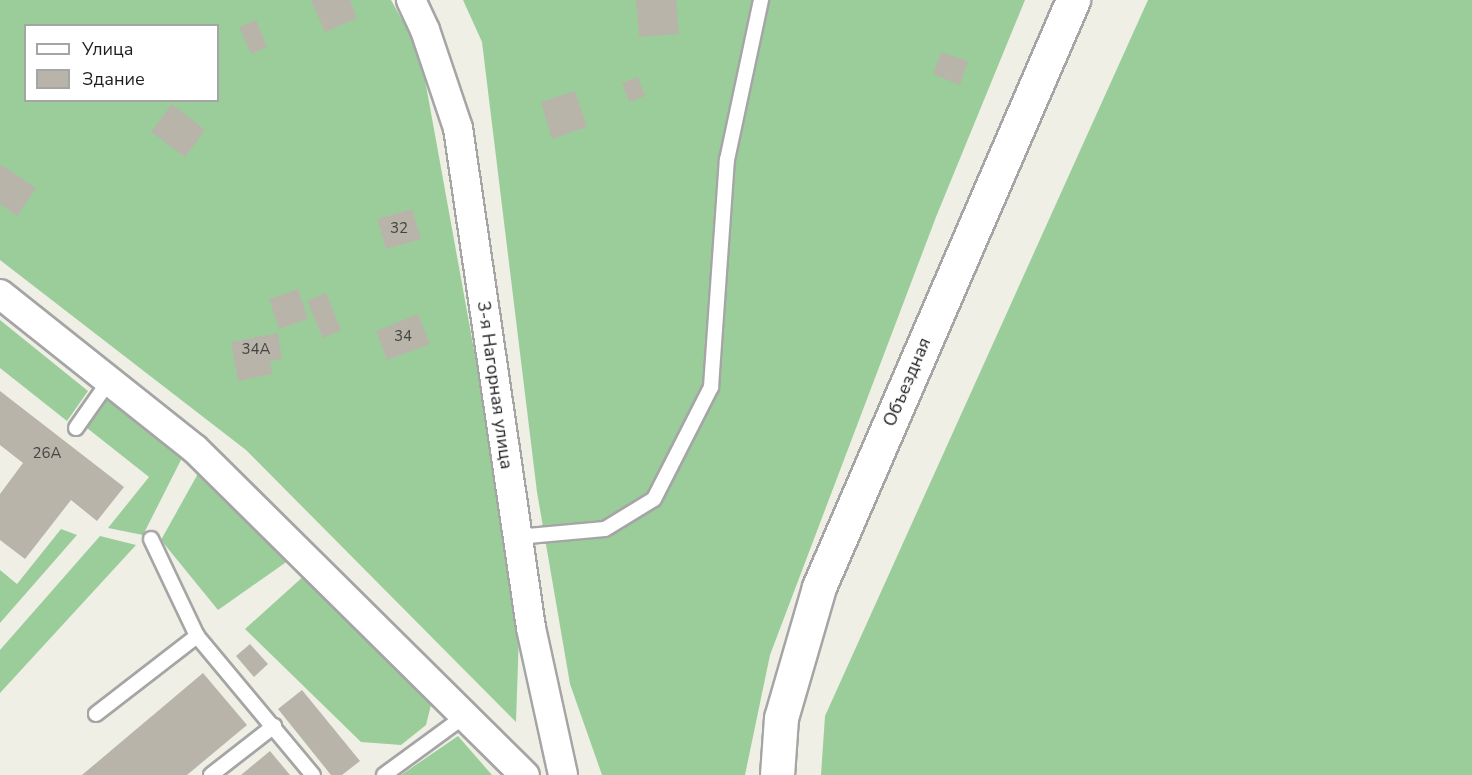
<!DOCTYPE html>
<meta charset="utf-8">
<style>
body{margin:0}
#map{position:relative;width:1472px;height:775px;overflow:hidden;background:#efefe5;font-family:"Nunito Sans",sans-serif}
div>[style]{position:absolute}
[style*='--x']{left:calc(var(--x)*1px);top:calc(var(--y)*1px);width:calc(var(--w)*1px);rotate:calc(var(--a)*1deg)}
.forest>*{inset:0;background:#9bcd9b}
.building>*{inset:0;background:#b8b4aa}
.roads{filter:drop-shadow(2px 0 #a5a5a5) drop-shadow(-2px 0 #a5a5a5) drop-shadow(0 2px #a5a5a5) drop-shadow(0 -2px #a5a5a5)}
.service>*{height:14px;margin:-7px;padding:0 7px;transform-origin:7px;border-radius:7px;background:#fff}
.minor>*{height:28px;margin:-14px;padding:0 14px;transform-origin:14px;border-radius:14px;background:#fff}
.tertiary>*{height:33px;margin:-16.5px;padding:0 16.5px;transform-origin:16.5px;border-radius:16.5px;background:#fff}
span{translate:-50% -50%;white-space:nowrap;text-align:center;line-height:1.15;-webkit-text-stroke:5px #fff;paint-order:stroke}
.number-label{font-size:15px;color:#444441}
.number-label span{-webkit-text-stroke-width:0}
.street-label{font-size:18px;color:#1e1e1e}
.legend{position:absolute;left:24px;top:24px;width:195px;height:78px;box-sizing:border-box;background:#fff;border:2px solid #a5a5a5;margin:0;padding:8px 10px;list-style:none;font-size:18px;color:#1e1e1e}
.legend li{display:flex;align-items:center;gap:12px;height:30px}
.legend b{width:30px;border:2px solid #a5a5a5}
</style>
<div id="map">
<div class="forest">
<div style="clip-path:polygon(evenodd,0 0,391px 0,420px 52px,520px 604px,516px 722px,246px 450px,0 260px,0 0,26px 26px,218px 26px,218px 100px,26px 100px,26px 26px)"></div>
<div style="clip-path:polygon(463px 0,1025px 0,936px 217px,770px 655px,745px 775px,602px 775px,570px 684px,537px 492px,482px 42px)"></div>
<div style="clip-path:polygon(1148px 0,1472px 0,1472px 775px,821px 775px,825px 716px)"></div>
<div style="clip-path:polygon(0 320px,88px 391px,67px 421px,0 368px)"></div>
<div style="clip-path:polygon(108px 398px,183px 456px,143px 535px,108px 528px,149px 477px,87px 428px)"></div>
<div style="clip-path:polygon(200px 470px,292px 558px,218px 610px,161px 540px)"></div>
<div style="clip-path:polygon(61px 529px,77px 535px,0 623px,0 570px,17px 584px)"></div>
<div style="clip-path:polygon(100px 536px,136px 545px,0 693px,0 650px)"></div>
<div style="clip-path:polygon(306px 574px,432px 701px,426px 725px,401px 745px,361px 742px,245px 629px)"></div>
<div style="clip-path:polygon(458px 736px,492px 775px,401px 775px)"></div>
</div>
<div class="building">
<div style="clip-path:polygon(311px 0,350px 0,357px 18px,325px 32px)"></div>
<div style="clip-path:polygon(636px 0,676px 0,679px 34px,639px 37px)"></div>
<div style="clip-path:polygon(256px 20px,267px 47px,251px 54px,239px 27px)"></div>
<div style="clip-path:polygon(941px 52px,968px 61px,960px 85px,933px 74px)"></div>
<div style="clip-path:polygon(638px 77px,645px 96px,629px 102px,622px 83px)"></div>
<div style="clip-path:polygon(575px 91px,587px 127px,552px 139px,541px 102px)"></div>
<div style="clip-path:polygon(172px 104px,205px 130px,185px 157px,151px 132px)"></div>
<div style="clip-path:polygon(0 164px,36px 188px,17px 216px,0 204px)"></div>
<div style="clip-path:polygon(412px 209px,421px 239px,386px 249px,377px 219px)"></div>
<div style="clip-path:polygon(298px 289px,308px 319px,279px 329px,269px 299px)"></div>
<div style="clip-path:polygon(326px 293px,341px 330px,323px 338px,307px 301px)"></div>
<div style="clip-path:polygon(418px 314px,430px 344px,387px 360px,376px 331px)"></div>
<div style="clip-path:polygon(278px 333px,282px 359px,270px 361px,272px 374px,238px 381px,231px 342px)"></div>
<div style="clip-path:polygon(0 391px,124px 487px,97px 521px,71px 500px,25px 559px,0 540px,0 494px,23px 463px,0 445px)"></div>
<div style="clip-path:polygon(250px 644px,268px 664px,254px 677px,236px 656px)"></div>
<div style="clip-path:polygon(203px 673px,247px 725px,187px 775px,82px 775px)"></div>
<div style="clip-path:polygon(302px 690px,360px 761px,342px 775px,331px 775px,278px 709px)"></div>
<div style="clip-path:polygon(270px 751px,290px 775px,241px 775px)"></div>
</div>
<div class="roads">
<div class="service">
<div style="--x:76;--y:428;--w:57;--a:-54.9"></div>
<div style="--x:517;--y:537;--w:88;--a:-5.2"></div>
<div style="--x:605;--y:529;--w:57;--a:-31.5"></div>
<div style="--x:654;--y:499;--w:126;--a:-63"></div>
<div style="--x:711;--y:387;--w:228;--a:-86"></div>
<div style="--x:727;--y:160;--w:164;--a:-78"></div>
<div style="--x:151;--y:539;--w:107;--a:64.6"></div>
<div style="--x:197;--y:636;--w:181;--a:50.2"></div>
<div style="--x:96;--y:714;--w:128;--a:-37.7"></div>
<div style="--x:211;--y:775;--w:80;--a:-37.9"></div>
<div style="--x:384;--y:775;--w:102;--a:-36.2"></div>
</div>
<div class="minor">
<div style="--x:411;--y:0;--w:33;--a:65"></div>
<div style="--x:425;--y:30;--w:103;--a:71.4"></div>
<div style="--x:458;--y:128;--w:505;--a:81.69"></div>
<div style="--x:531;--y:628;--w:150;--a:77.7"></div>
<div style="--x:0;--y:294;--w:249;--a:38.5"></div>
<div style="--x:195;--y:449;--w:464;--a:44.7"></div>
</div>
<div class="tertiary">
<div style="--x:777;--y:775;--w:57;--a:-86"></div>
<div style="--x:781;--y:718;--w:136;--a:-73.8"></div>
<div style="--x:819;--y:587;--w:640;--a:-66.6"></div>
</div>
</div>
<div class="number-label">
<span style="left:399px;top:229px">32</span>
<span style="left:403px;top:337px">34</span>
<span style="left:256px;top:350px">34А</span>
<span style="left:47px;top:454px">26А</span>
</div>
<div class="street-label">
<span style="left:907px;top:382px;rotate:-67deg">Объездная</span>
<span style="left:495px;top:385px;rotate:82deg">3-я Нагорная улица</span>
</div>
<ul class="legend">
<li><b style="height:8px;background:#fff"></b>Улица</li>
<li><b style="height:16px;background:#b8b4aa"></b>Здание</li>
</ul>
</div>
